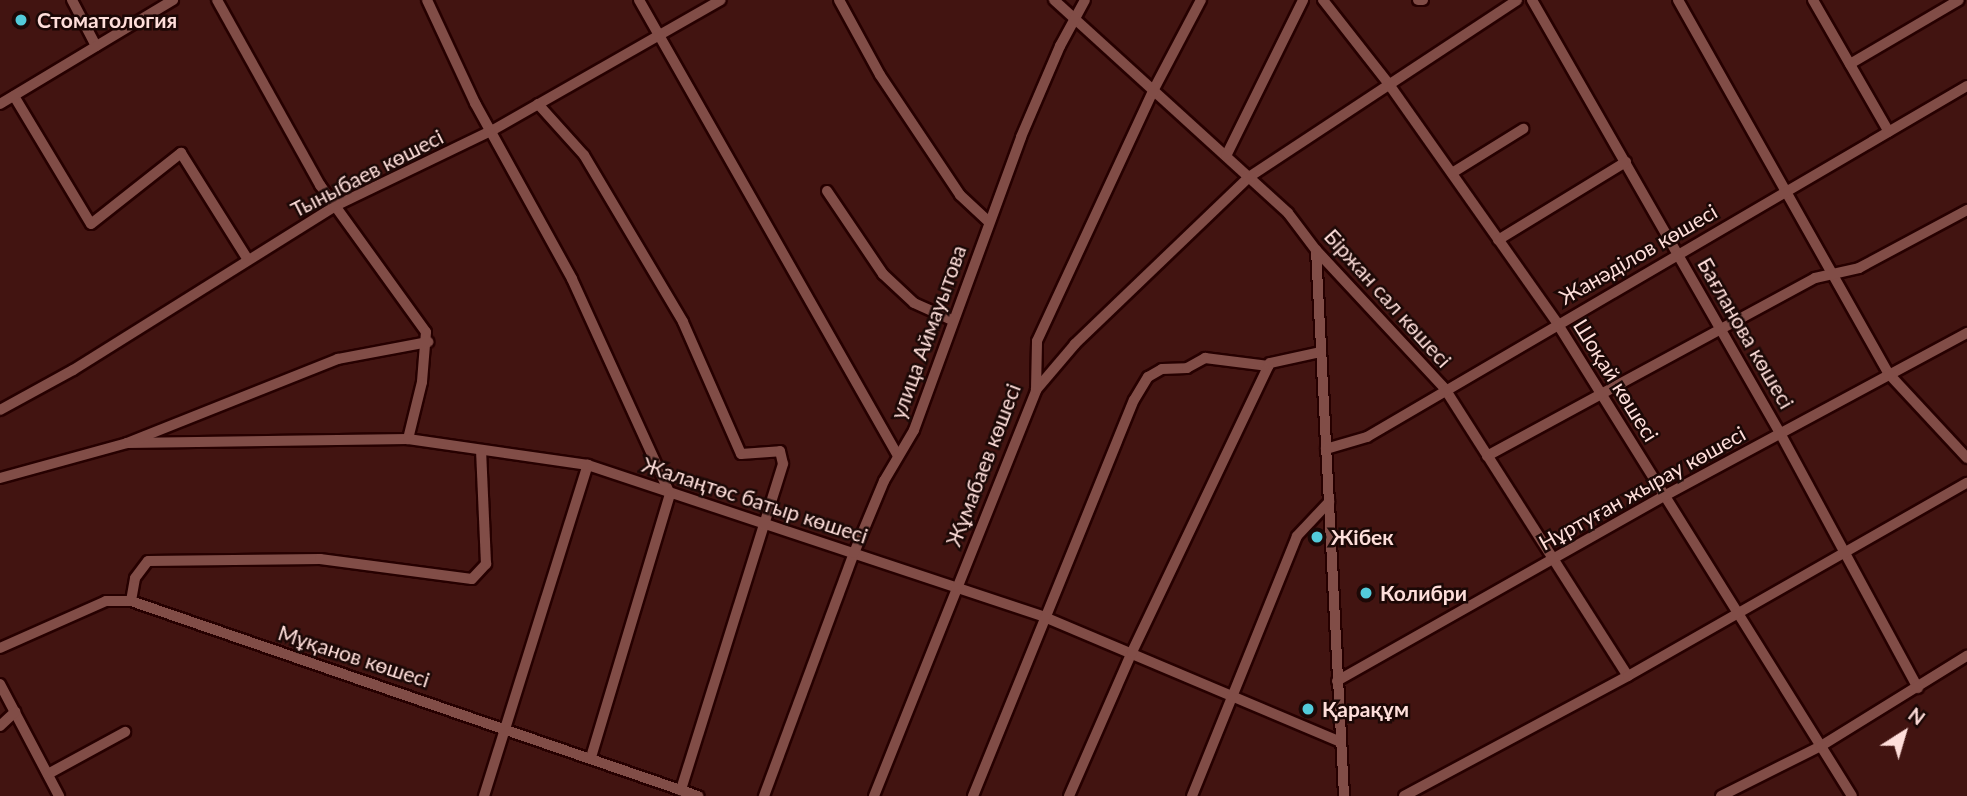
<!DOCTYPE html>
<meta charset="utf-8">
<style>
body{margin:0}
#map{position:relative;width:1967px;height:796px;overflow:hidden;background:#421411;font-family:Lato,sans-serif}
div>[style]{position:absolute}
[style*='--x']{left:calc(var(--x)*1px);top:calc(var(--y)*1px);width:calc(var(--w)*1px);rotate:calc(var(--a)*1deg)}
.roads{filter:drop-shadow(2px 0 #260000) drop-shadow(-2px 0 #260000) drop-shadow(0 2px #260000) drop-shadow(0 -2px #260000)}
.street>*{height:10px;margin:-5px;padding:0 5px;transform-origin:5px;border-radius:5px;background:#814d47}
.dots>*{width:19px;height:19px;translate:-50% -50%;box-sizing:border-box;border:4px solid #1c0806;border-radius:50%}
span{translate:-50% -50%;white-space:nowrap;text-align:center;line-height:1.15;-webkit-text-stroke:5px #1c0806;paint-order:stroke}
.poi-label{font-size:21px;color:#fededa;font-weight:700}
.left{translate:0 -50%;text-align:left}
.street-label{font-size:21px;color:#fededa}
.north{position:absolute;left:1869px;top:698px;width:70px;height:70px;-webkit-text-stroke:5px #1c0806;paint-order:stroke;rotate:37deg;font-size:19px;font-weight:700;line-height:28px;text-align:center;color:#fededa}
.north::after{content:'';display:block;margin:auto;width:24px;height:32px;background:#fededa;clip-path:polygon(50% 0,100% 100%,50% 72%,0 100%)}
</style>
<div id="map">
<div class="roads">
<div class="street">
<div style="--x:72;--y:0;--w:52;--a:62.4"></div>
<div style="--x:217;--y:0;--w:212;--a:60.9"></div>
<div style="--x:320;--y:185;--w:181;--a:54.2"></div>
<div style="--x:426;--y:332;--w:50;--a:94.6"></div>
<div style="--x:422;--y:382;--w:59;--a:103.8"></div>
<div style="--x:427;--y:0;--w:114;--a:65"></div>
<div style="--x:475;--y:103;--w:201;--a:61.1"></div>
<div style="--x:572;--y:279;--w:236;--a:65.5"></div>
<div style="--x:670;--y:494;--w:275;--a:106.7"></div>
<div style="--x:639;--y:0;--w:524;--a:60.4"></div>
<div style="--x:839;--y:0;--w:85;--a:61.3"></div>
<div style="--x:880;--y:75;--w:144;--a:56.3"></div>
<div style="--x:960;--y:195;--w:40;--a:43"></div>
<div style="--x:1054;--y:0;--w:316;--a:42.3"></div>
<div style="--x:1288;--y:213;--w:46;--a:52.9"></div>
<div style="--x:1316;--y:250;--w:190;--a:47.1"></div>
<div style="--x:1445;--y:389;--w:340;--a:57.5"></div>
<div style="--x:1323;--y:0;--w:105;--a:51.9"></div>
<div style="--x:1388;--y:83;--w:294;--a:54.8"></div>
<div style="--x:1557;--y:323;--w:557;--a:58.05"></div>
<div style="--x:1418;--y:0;--w:5;--a:0"></div>
<div style="--x:1532;--y:0;--w:499;--a:60.2"></div>
<div style="--x:1780;--y:433;--w:290;--a:61.6"></div>
<div style="--x:1678;--y:0;--w:428;--a:60.6"></div>
<div style="--x:1888;--y:373;--w:116;--a:47.1"></div>
<div style="--x:1813;--y:0;--w:152;--a:60.1"></div>
<div style="--x:1850;--y:64;--w:126;--a:-30.4"></div>
<div style="--x:14;--y:96;--w:149;--a:59"></div>
<div style="--x:91;--y:224;--w:115;--a:-38.3"></div>
<div style="--x:181;--y:153;--w:126;--a:57.9"></div>
<div style="--x:0;--y:104;--w:202;--a:-31"></div>
<div style="--x:538;--y:104;--w:69;--a:48"></div>
<div style="--x:584;--y:155;--w:194;--a:59.3"></div>
<div style="--x:683;--y:322;--w:144;--a:66.3"></div>
<div style="--x:741;--y:454;--w:39;--a:-4"></div>
<div style="--x:780;--y:451;--w:13;--a:77"></div>
<div style="--x:783;--y:464;--w:342;--a:107.4"></div>
<div style="--x:1226;--y:156;--w:174;--a:-63.7"></div>
<div style="--x:1452;--y:173;--w:84;--a:-31.8"></div>
<div style="--x:827;--y:191;--w:100;--a:56"></div>
<div style="--x:883;--y:274;--w:42;--a:43.1"></div>
<div style="--x:914;--y:303;--w:42;--a:24.1"></div>
<div style="--x:1498;--y:240;--w:150;--a:-31.4"></div>
<div style="--x:1316;--y:250;--w:547;--a:87.06"></div>
<div style="--x:1036;--y:390;--w:60;--a:-49.7"></div>
<div style="--x:1075;--y:344;--w:241;--a:-43.8"></div>
<div style="--x:1249;--y:177;--w:321;--a:-33.4"></div>
<div style="--x:0;--y:410;--w:83;--a:-28.7"></div>
<div style="--x:73;--y:370;--w:311;--a:-32"></div>
<div style="--x:337;--y:205;--w:173;--a:-25.7"></div>
<div style="--x:493;--y:130;--w:262;--a:-29.7"></div>
<div style="--x:127;--y:443;--w:281;--a:-0.8"></div>
<div style="--x:408;--y:439;--w:182;--a:8.2"></div>
<div style="--x:588;--y:465;--w:484;--a:18.4"></div>
<div style="--x:1047;--y:618;--w:318;--a:22.9"></div>
<div style="--x:1326;--y:449;--w:43;--a:-16.3"></div>
<div style="--x:1367;--y:437;--w:695;--a:-30.33"></div>
<div style="--x:1487;--y:456;--w:373;--a:-28.5"></div>
<div style="--x:1815;--y:278;--w:45;--a:-12.8"></div>
<div style="--x:1859;--y:268;--w:123;--a:-28.2"></div>
<div style="--x:0;--y:478;--w:132;--a:-15.4"></div>
<div style="--x:127;--y:443;--w:227;--a:-21.7"></div>
<div style="--x:338;--y:359;--w:92;--a:-10.7"></div>
<div style="--x:131;--y:601;--w:23;--a:-80"></div>
<div style="--x:135;--y:578;--w:21;--a:-53"></div>
<div style="--x:148;--y:561;--w:172;--a:-0.7"></div>
<div style="--x:320;--y:559;--w:153;--a:7.5"></div>
<div style="--x:472;--y:579;--w:21;--a:-47"></div>
<div style="--x:486;--y:564;--w:114;--a:-92.5"></div>
<div style="--x:0;--y:648;--w:116;--a:-23.9"></div>
<div style="--x:106;--y:601;--w:25;--a:0"></div>
<div style="--x:131;--y:601;--w:600;--a:18.98"></div>
<div style="--x:1337;--y:681;--w:378;--a:-29.5"></div>
<div style="--x:1666;--y:495;--w:342;--a:-28.3"></div>
<div style="--x:0;--y:684;--w:127;--a:62.2"></div>
<div style="--x:0;--y:726;--w:21;--a:-43"></div>
<div style="--x:48;--y:774;--w:88;--a:-28.6"></div>
<div style="--x:484;--y:796;--w:347;--a:-72.6"></div>
<div style="--x:764;--y:796;--w:259;--a:-69.7"></div>
<div style="--x:854;--y:553;--w:78;--a:-67.4"></div>
<div style="--x:884;--y:481;--w:59;--a:-59.5"></div>
<div style="--x:914;--y:430;--w:312;--a:-69.9"></div>
<div style="--x:1021;--y:137;--w:99;--a:-66.8"></div>
<div style="--x:1060;--y:46;--w:52;--a:-61.5"></div>
<div style="--x:874;--y:796;--w:437;--a:-68.2"></div>
<div style="--x:1036;--y:390;--w:49;--a:-88.8"></div>
<div style="--x:1037;--y:341;--w:276;--a:-65.1"></div>
<div style="--x:1153;--y:91;--w:103;--a:-62.2"></div>
<div style="--x:973;--y:796;--w:427;--a:-67.9"></div>
<div style="--x:1134;--y:400;--w:27;--a:-59"></div>
<div style="--x:1148;--y:377;--w:16;--a:-30"></div>
<div style="--x:1162;--y:369;--w:25;--a:-2"></div>
<div style="--x:1187;--y:368;--w:21;--a:-29"></div>
<div style="--x:1205;--y:358;--w:64;--a:7.2"></div>
<div style="--x:1069;--y:796;--w:157;--a:-66.4"></div>
<div style="--x:1132;--y:652;--w:320;--a:-64.5"></div>
<div style="--x:1270;--y:363;--w:52;--a:-12.2"></div>
<div style="--x:1192;--y:796;--w:280;--a:-68"></div>
<div style="--x:1297;--y:536;--w:47;--a:-46.7"></div>
<div style="--x:1404;--y:796;--w:254;--a:-28.2"></div>
<div style="--x:1628;--y:676;--w:390;--a:-29.7"></div>
<div style="--x:1721;--y:796;--w:112;--a:-26.6"></div>
<div style="--x:1821;--y:746;--w:172;--a:-31.7"></div>
</div>
</div>
<div class="dots">
<div style="left:21px;top:20px;background:#53cbda"></div>
<div style="left:1317px;top:537px;background:#53cbda"></div>
<div style="left:1366px;top:593px;background:#53cbda"></div>
<div style="left:1308px;top:709px;background:#53cbda"></div>
</div>
<div class="poi-label">
<span class="left" style="left:37px;top:20px">Стоматология</span>
<span class="left" style="left:1331px;top:537px">Жібек</span>
<span class="left" style="left:1380px;top:593px">Колибри</span>
<span class="left" style="left:1322px;top:709px">Қарақұм</span>
</div>
<div class="street-label">
<span style="left:367px;top:173px;rotate:-27deg">Тыныбаев көшесі</span>
<span style="left:1638px;top:254px;rotate:-30deg">Жанәділов көшесі</span>
<span style="left:1388px;top:298px;rotate:48deg">Біржан сал көшесі</span>
<span style="left:928px;top:332px;rotate:-70deg">улица Аймауытова</span>
<span style="left:1746px;top:333px;rotate:60deg">Бағланова көшесі</span>
<span style="left:1616px;top:380px;rotate:58deg">Шоқай көшесі</span>
<span style="left:983px;top:465px;rotate:-69deg">Жұмабаев көшесі</span>
<span style="left:1642px;top:488px;rotate:-29deg">Нұртуған жырау көшесі</span>
<span style="left:755px;top:500px;rotate:18deg">Жалаңтөс батыр көшесі</span>
<span style="left:354px;top:656px;rotate:18deg">Мұқанов көшесі</span>
</div>
<div class="north">N</div>
</div>
